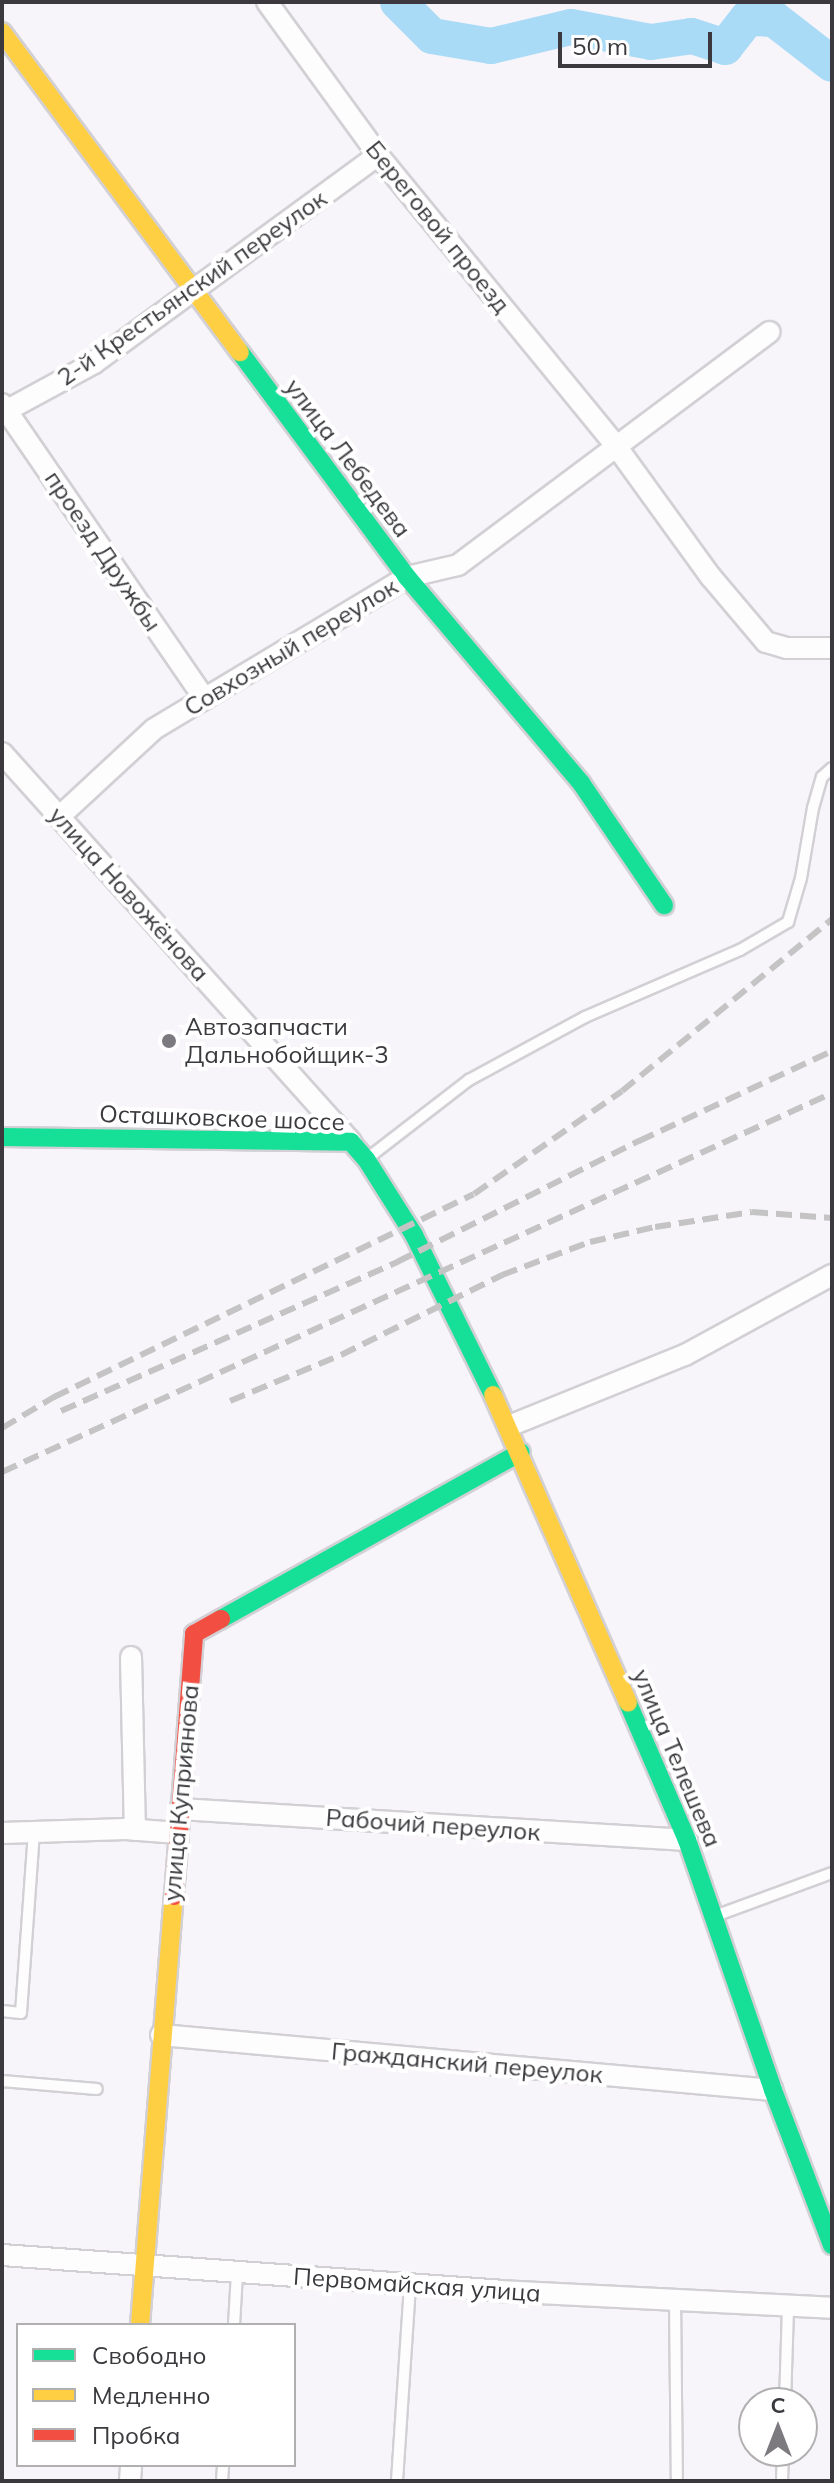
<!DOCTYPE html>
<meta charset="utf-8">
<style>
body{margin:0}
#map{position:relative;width:834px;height:2483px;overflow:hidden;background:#f7f4fa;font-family:Mulish,sans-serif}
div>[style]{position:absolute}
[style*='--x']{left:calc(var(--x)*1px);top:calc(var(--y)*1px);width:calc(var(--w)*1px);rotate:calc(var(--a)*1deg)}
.river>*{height:36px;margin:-18px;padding:0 18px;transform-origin:18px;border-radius:18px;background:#a9dbf6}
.roads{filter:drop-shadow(2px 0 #d2d0d4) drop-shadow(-2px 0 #d2d0d4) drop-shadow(0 2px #d2d0d4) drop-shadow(0 -2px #d2d0d4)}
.lane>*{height:10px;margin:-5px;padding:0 5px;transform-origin:5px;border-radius:5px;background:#fefdfe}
.street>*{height:20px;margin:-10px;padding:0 10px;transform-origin:10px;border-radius:10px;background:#fefdfe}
.fast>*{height:18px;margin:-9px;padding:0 9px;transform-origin:9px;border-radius:9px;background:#16e098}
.slow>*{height:18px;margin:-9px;padding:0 9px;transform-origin:9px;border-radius:9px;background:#ffcf43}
.jam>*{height:18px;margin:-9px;padding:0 9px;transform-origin:9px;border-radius:9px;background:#f24e42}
.rail>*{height:6px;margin-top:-3px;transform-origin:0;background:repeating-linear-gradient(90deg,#c4c4c4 0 16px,transparent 0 24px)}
.dots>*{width:22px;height:22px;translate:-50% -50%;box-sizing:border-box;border:4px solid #fff;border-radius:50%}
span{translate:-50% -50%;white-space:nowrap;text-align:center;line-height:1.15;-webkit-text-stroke:8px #fff;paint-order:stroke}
.street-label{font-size:24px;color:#3b393d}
.poi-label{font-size:24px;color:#3b393d}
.left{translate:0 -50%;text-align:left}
.frame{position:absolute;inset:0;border:4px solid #3b393d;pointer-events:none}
.legend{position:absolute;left:16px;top:2323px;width:280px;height:144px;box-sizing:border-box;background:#fff;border:2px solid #b1b0b1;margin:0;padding:10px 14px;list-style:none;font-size:24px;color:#3b393d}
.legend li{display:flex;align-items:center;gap:16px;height:40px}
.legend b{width:40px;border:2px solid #b1b0b1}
.north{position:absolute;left:738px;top:2387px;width:80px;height:80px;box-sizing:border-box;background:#fff;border:2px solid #b1b0b1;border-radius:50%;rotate:0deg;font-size:22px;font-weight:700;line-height:32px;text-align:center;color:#3b393d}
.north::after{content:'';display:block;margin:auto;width:28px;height:36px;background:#7d7a7f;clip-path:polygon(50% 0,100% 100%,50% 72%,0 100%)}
.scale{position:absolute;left:558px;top:32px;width:154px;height:36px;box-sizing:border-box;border:4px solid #3b393d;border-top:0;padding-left:10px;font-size:24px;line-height:28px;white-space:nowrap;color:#3b393d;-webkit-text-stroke:6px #fff;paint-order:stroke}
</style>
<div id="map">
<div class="river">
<div style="--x:398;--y:2;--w:48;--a:45"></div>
<div style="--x:432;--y:36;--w:60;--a:9.6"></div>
<div style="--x:491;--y:46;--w:82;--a:-13.4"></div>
<div style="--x:571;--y:27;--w:81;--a:10.6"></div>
<div style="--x:651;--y:42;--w:41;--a:-8.3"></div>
<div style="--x:692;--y:36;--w:35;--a:18"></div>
<div style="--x:725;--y:47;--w:37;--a:-52"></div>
<div style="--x:748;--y:18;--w:26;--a:2"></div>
<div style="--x:774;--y:19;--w:73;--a:37.8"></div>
</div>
<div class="roads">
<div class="lane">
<div style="--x:368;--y:1158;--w:128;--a:-37.7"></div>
<div style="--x:469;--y:1080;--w:132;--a:-28.5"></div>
<div style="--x:585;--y:1017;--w:169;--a:-23.4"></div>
<div style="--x:740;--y:950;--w:56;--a:-30.3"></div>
<div style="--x:788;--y:922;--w:46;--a:-73.5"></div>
<div style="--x:801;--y:878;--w:71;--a:-80.3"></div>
<div style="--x:813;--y:808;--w:32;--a:-74"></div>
<div style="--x:822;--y:777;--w:13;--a:-42"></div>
<div style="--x:715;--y:1916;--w:125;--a:-20.2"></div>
<div style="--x:2;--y:2011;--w:19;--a:6"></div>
<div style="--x:21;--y:2013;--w:181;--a:-85.9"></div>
<div style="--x:2;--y:2081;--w:95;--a:4.8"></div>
<div style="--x:675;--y:2300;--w:181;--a:89.4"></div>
<div style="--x:234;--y:2325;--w:52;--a:-86.7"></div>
<div style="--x:785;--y:2403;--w:97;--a:-88.2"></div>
<div style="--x:222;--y:2481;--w:16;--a:-86"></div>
<div style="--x:397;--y:2481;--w:196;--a:-86.2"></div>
<div style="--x:782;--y:2481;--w:30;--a:-88"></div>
</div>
<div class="street">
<div style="--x:267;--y:2;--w:189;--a:54"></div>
<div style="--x:378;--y:155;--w:376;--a:50.7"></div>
<div style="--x:616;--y:446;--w:162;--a:54.1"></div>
<div style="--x:711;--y:577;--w:85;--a:49.8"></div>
<div style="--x:766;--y:642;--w:22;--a:16"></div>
<div style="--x:787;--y:648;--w:45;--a:0"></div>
<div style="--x:2;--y:404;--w:358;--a:55.5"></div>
<div style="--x:2;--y:413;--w:105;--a:-28.5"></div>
<div style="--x:94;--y:363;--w:352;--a:-36.2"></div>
<div style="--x:2;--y:753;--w:523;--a:48.1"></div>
<div style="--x:59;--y:817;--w:129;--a:-42.8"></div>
<div style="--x:154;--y:729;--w:295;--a:-31"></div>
<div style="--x:407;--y:577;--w:52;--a:-13.2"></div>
<div style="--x:458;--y:565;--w:389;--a:-36.8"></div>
<div style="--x:509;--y:1426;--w:190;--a:-22"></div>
<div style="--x:685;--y:1355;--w:167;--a:-28.6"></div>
<div style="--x:131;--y:1657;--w:173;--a:88.7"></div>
<div style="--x:180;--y:1809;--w:508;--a:3.5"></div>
<div style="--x:2;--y:1833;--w:124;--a:-1.8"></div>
<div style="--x:126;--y:1829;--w:52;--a:4.4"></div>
<div style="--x:161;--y:2035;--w:614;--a:5.14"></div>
<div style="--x:2;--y:2255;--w:498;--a:4.1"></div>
<div style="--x:499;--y:2291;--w:333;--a:2.9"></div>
<div style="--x:130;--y:2481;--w:16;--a:-86"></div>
</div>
<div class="fast">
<div style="--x:240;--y:352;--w:280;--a:53.4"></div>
<div style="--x:407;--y:577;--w:270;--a:49.8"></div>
<div style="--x:581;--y:783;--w:148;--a:55.8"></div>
<div style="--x:2;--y:1137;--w:349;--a:0.8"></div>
<div style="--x:351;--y:1142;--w:23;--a:49"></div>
<div style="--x:366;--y:1159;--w:90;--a:57.7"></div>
<div style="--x:414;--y:1235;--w:178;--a:63.7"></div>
<div style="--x:221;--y:1619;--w:343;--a:-29.1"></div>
<div style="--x:628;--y:1703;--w:149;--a:66.7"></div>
<div style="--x:687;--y:1840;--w:264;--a:71"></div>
<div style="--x:773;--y:2090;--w:166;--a:69.2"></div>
</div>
<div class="slow">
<div style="--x:2;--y:32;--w:399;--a:53.4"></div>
<div style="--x:493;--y:1395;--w:336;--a:66.3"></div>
<div style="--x:140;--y:2325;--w:430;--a:-85.5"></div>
</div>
<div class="jam">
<div style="--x:174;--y:1896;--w:263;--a:-85.6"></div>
<div style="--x:194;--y:1634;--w:31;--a:-29"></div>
</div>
</div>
<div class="rail">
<div style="--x:230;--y:1401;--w:120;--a:-22.5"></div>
<div style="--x:341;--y:1355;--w:180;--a:-26.4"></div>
<div style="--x:502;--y:1275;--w:94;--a:-20.6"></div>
<div style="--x:590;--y:1242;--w:67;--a:-13"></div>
<div style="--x:655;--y:1227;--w:98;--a:-8.8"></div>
<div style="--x:752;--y:1212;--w:80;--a:4.3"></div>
<div style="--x:61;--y:1411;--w:368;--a:-23.9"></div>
<div style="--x:397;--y:1262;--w:271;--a:-26.6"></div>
<div style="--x:639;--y:1141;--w:213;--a:-25"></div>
<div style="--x:2;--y:1428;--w:61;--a:-30.8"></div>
<div style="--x:54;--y:1397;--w:466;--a:-25.8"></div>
<div style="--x:474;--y:1194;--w:180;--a:-34.8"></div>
<div style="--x:622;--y:1091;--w:271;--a:-39.3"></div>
<div style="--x:2;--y:1472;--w:912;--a:-24.54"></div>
</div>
<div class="dots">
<div style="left:169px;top:1041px;background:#7d7a7f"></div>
</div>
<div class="street-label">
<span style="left:438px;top:227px;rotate:51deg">Береговой проезд</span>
<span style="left:192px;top:288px;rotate:-35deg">2-й Крестьянский переулок</span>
<span style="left:348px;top:458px;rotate:53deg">улица Лебедева</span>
<span style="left:103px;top:551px;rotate:56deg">проезд Дружбы</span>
<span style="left:291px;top:647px;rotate:-31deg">Совхозный переулок</span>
<span style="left:129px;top:894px;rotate:48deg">улица Новожёнова</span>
<span style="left:222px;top:1118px;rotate:2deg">Осташковское шоссе</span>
<span style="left:677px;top:1758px;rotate:67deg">улица Телешева</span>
<span style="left:181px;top:1793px;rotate:-85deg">улица Куприянова</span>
<span style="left:433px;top:1825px;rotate:4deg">Рабочий переулок</span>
<span style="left:467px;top:2063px;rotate:5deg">Гражданский переулок</span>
<span style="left:417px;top:2285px;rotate:4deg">Первомайская улица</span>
</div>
<div class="poi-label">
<span class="left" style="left:185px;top:1041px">Автозапчасти<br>Дальнобойщик-3</span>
</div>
<div class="frame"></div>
<ul class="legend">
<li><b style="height:10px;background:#16e098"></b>Свободно</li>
<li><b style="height:10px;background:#ffcf43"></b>Медленно</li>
<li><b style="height:10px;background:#f24e42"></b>Пробка</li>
</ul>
<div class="north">С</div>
<div class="scale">50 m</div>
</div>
